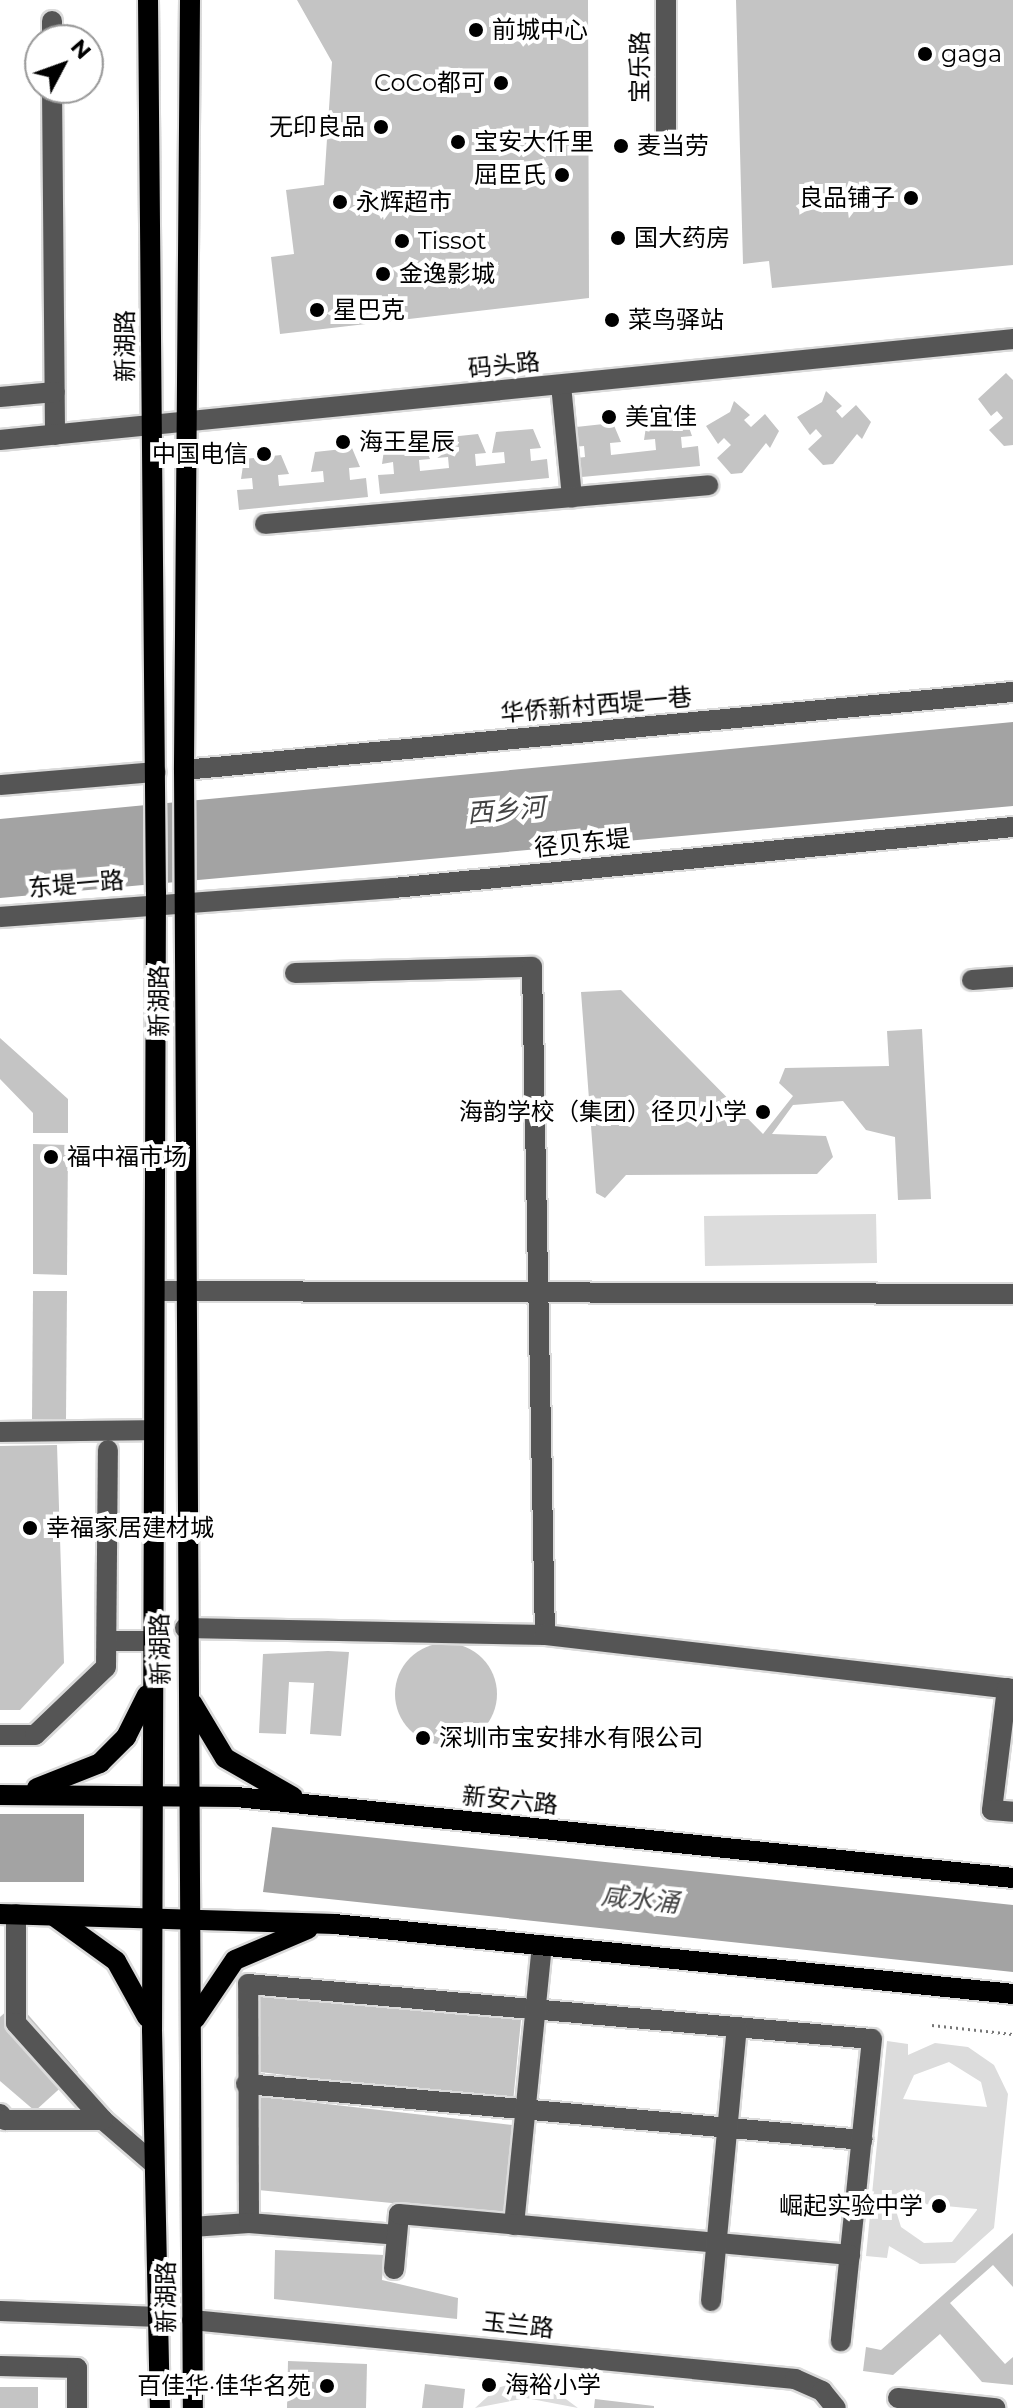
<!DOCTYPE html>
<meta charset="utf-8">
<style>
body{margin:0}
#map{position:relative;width:1013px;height:2408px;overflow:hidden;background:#fff;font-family:Montserrat,"Noto Sans SC",sans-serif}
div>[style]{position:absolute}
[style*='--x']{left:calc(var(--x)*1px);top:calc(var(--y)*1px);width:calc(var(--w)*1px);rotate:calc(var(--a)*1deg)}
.green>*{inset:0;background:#dcdcdc}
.water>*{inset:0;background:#a3a3a3}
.building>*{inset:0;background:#c4c4c4}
.round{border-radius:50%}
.path>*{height:3px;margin-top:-1.5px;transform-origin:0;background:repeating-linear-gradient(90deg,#777 0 2px,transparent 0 6px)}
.roads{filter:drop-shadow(2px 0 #dbdbdb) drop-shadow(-2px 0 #dbdbdb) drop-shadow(0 2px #dbdbdb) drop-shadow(0 -2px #dbdbdb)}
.minor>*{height:20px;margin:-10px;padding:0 10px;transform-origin:10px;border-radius:10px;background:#555}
.major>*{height:20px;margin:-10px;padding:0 10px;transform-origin:10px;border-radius:10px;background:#000}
.dots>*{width:22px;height:22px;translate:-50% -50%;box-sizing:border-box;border:4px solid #fff;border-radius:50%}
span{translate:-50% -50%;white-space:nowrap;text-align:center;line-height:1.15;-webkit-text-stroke:8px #fff;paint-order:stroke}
.poi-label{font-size:24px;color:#000}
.left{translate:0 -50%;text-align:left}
.right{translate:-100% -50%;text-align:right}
.street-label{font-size:24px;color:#000}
.water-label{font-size:26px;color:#444;font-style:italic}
.north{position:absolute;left:24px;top:24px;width:80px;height:80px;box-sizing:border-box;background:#fff;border:2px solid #999;border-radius:50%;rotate:49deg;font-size:22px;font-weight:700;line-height:32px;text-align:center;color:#000}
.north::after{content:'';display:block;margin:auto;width:28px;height:36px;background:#000;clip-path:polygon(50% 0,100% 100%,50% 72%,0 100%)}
</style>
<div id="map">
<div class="green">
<div style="clip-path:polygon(876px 1214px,877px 1263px,705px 1266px,704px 1216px)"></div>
<div style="clip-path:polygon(evenodd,887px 2041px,908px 2044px,908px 2055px,935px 2043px,968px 2047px,994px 2065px,1008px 2094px,994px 2228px,955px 2263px,920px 2264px,889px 2246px,887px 2258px,866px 2256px,887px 2041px,949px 2062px,981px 2082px,987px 2107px,903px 2099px,914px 2075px,949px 2062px,887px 2041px,893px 2201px,977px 2209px,977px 2210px,952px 2242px,924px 2243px,901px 2227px,893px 2201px)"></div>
<div style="clip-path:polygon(522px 2381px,547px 2385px,578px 2408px,526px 2398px,475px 2408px,497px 2388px)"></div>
</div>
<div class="water">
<div style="clip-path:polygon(1013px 722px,1013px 806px,0 898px,0 819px)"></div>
<div style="clip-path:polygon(0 1814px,84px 1814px,84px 1882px,0 1882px)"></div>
<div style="clip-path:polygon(272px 1827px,1013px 1905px,1013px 1972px,263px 1892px)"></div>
</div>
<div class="building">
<div style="clip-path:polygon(297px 0,588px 0,589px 298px,280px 334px,271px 257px,294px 254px,286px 190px,324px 185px,332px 62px)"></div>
<div style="clip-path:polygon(736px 0,1013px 0,1013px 265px,772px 288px,769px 261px,743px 264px)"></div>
<div style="clip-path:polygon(1006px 373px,1013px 380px,1013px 445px,1004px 446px,989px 430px,1003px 418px,997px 411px,991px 416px,978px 399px)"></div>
<div style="clip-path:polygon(826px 391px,842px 406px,836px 411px,842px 418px,856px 405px,871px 422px,862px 439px,857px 434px,833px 464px,823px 465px,808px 449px,822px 436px,816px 429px,810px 435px,797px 417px,822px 402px)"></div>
<div style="clip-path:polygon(734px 401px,750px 415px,744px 420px,751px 427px,765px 414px,779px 431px,770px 448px,766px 443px,742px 473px,731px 474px,717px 458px,731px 445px,724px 438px,718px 444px,706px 426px,730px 412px)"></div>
<div style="clip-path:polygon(685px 416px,692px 436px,681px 437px,682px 448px,698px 446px,700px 466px,571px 478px,569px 459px,585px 457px,584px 446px,573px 447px,576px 427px,613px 423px,621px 442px,610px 443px,611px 455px,656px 450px,655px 439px,644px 440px,647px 420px)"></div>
<div style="clip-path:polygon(533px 429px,541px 448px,530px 449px,531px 461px,547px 459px,549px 478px,380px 494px,378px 475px,394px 474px,393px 462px,382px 464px,385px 443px,422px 440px,430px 459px,419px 460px,420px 471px,449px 468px,448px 457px,437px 458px,440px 438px,478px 434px,486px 453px,475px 454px,476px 466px,505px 463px,504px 452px,492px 453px,496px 432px)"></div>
<div style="clip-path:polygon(352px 448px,360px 467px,349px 468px,350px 480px,366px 478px,368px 497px,239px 510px,237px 490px,253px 489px,252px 478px,241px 479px,244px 459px,281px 455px,289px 474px,278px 475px,279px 486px,324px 482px,323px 471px,311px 472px,315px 452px)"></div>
<div style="clip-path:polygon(621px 990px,763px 1134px,793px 1096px,779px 1083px,785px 1068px,889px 1066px,887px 1031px,922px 1029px,931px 1199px,898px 1200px,895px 1137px,866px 1130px,843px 1101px,793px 1105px,772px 1134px,826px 1136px,833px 1157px,817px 1174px,626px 1175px,605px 1198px,596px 1193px,581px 992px)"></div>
<div style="clip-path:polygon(0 1038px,68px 1099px,68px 1133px,33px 1133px,33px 1113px,0 1079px)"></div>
<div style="clip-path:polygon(33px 1144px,68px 1145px,67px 1275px,33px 1274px)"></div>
<div style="clip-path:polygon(33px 1291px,67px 1291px,66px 1420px,32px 1419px)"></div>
<div style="clip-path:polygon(57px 1445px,64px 1663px,20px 1710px,0 1710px,0 1446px)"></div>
<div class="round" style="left:395px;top:1643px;width:102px;height:102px"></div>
<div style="clip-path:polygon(328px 1651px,349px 1652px,341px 1736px,310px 1734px,314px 1683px,289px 1682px,286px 1734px,259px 1733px,263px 1654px)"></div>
<div style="clip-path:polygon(259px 1992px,521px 2020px,513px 2102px,260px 2072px)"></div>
<div style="clip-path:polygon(17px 2002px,78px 2072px,35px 2111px,0 2081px,0 2017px)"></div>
<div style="clip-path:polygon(256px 2096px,512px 2125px,505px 2214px,258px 2190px)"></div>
<div style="clip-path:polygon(1013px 2233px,1013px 2287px,993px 2265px,950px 2303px,1005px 2364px,1013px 2357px,1013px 2385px,982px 2382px,940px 2334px,893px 2375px,863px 2371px,866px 2347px,881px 2350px)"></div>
<div style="clip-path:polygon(275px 2250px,384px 2255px,382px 2280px,458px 2298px,457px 2319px,274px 2299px)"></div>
<div style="clip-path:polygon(288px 2361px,367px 2364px,366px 2408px,287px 2408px)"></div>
<div style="clip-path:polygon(425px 2384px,465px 2389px,463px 2408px,422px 2408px)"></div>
<div style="clip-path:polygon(0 2387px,38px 2387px,38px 2408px,0 2408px)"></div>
<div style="clip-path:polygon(595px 2399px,654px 2406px,654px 2408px,594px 2408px)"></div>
</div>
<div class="path">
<div style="--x:932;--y:2025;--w:81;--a:6.3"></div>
</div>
<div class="roads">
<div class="minor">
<div style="--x:666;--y:0;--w:134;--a:90"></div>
<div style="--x:52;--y:21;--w:19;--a:90"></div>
<div style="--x:52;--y:88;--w:347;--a:89.5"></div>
<div style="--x:561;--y:385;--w:113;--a:84.4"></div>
<div style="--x:0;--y:397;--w:55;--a:-5.2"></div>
<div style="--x:0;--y:440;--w:1018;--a:-5.69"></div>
<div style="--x:265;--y:524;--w:445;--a:-5"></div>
<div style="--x:184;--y:770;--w:833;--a:-5.38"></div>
<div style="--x:0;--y:785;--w:156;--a:-4.8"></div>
<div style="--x:0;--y:917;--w:395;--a:-4.2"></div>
<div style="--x:394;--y:888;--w:622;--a:-5.63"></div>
<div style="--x:295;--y:973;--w:237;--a:-1.5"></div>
<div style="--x:532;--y:967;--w:668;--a:88.89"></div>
<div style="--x:972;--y:980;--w:41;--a:-4.2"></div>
<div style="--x:156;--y:1291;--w:857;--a:0.2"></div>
<div style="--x:0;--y:1432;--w:154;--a:-0.7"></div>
<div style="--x:185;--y:1628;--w:360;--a:1.1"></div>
<div style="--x:545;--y:1635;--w:471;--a:6.6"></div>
<div style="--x:107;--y:1641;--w:43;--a:0"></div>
<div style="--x:1007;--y:1688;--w:123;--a:97"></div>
<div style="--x:992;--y:1810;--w:21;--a:5"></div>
<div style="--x:0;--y:1735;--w:35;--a:0"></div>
<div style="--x:35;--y:1735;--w:98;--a:-43.8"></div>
<div style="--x:106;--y:1667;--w:217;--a:-89.5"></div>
<div style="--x:16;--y:1914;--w:109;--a:90"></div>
<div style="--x:16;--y:2023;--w:130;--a:48.1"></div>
<div style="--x:103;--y:2120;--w:67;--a:40.8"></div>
<div style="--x:246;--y:2084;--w:619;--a:5.19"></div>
<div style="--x:0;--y:2114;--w:8;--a:50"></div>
<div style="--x:5;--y:2120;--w:98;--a:0"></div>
<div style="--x:249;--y:2223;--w:239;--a:-90.2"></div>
<div style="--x:248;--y:1984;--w:626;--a:5.04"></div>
<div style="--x:872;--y:2039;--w:304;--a:95.9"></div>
<div style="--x:514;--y:2225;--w:281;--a:-84.3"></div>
<div style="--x:192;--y:2227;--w:57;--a:-4"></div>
<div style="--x:249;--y:2223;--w:148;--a:4.6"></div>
<div style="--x:394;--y:2269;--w:55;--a:-84.8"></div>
<div style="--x:399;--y:2214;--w:453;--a:5.2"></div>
<div style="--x:711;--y:2301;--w:275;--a:-84.6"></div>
<div style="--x:0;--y:2311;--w:159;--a:2.2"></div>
<div style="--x:192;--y:2320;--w:606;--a:5.59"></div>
<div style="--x:795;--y:2379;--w:30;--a:24"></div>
<div style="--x:822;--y:2391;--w:22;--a:51"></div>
<div style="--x:0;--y:2366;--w:77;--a:1.5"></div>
<div style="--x:77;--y:2368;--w:40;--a:90"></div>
<div style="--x:898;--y:2398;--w:98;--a:5.9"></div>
</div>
<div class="major">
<div style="--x:148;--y:0;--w:892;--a:89.49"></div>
<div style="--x:156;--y:892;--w:1138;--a:90.2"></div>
<div style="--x:152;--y:2030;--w:378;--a:88.8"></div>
<div style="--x:190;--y:0;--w:770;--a:90.45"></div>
<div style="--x:184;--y:770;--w:1638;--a:89.69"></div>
<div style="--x:192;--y:1703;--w:64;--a:59"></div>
<div style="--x:225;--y:1758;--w:78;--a:29.8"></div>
<div style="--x:37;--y:1788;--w:68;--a:-21.6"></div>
<div style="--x:100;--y:1763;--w:37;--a:-45"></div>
<div style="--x:126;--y:1737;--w:47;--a:-63.4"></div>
<div style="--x:0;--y:1795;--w:237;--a:0.5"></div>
<div style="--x:237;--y:1797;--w:780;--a:5.96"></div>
<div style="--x:0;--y:1914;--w:335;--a:1.7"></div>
<div style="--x:335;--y:1924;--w:682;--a:5.89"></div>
<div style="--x:55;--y:1917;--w:75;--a:35.8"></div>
<div style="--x:116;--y:1961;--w:64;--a:61"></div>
<div style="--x:195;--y:2019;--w:71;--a:-55.9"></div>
<div style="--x:235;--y:1960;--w:79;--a:-23"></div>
</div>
</div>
<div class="dots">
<div style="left:476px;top:30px;background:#000"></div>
<div style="left:925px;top:54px;background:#000"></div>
<div style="left:501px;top:83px;background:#000"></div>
<div style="left:381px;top:127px;background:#000"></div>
<div style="left:458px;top:142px;background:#000"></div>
<div style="left:621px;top:146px;background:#000"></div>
<div style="left:562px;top:175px;background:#000"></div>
<div style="left:911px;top:198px;background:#000"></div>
<div style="left:340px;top:202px;background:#000"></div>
<div style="left:618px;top:238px;background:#000"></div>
<div style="left:402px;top:241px;background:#000"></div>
<div style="left:383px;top:274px;background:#000"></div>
<div style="left:317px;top:310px;background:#000"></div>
<div style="left:612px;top:320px;background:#000"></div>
<div style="left:609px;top:417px;background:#000"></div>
<div style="left:343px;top:442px;background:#000"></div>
<div style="left:264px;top:454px;background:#000"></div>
<div style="left:763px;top:1112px;background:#000"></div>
<div style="left:51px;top:1157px;background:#000"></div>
<div style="left:30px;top:1528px;background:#000"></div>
<div style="left:423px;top:1738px;background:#000"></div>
<div style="left:939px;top:2206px;background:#000"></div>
<div style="left:489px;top:2385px;background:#000"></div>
<div style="left:327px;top:2386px;background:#000"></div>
</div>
<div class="poi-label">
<span class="left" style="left:492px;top:30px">前城中心</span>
<span class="left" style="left:941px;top:54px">gaga</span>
<span class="right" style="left:485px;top:83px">CoCo都可</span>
<span class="right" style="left:365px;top:127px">无印良品</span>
<span class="left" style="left:474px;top:142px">宝安大仟里</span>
<span class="left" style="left:637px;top:146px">麦当劳</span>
<span class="right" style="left:546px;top:175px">屈臣氏</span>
<span class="right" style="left:895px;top:198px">良品铺子</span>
<span class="left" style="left:356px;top:202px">永辉超市</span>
<span class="left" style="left:634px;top:238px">国大药房</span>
<span class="left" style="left:418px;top:241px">Tissot</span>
<span class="left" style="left:399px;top:274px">金逸影城</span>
<span class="left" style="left:333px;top:310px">星巴克</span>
<span class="left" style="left:628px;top:320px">菜鸟驿站</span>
<span class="left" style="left:625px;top:417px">美宜佳</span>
<span class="left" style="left:359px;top:442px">海王星辰</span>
<span class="right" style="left:248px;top:454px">中国电信</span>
<span class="right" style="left:747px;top:1112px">海韵学校（集团）径贝小学</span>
<span class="left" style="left:67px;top:1157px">福中福市场</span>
<span class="left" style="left:46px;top:1528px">幸福家居建材城</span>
<span class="left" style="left:439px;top:1738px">深圳市宝安排水有限公司</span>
<span class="right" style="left:923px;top:2206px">崛起实验中学</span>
<span class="left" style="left:505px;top:2385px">海裕小学</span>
<span class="right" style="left:311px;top:2386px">百佳华·佳华名苑</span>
</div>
<div class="street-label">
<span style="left:640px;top:67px;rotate:-90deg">宝乐路</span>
<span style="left:125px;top:346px;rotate:-90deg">新湖路</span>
<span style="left:504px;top:365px;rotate:-6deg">码头路</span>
<span style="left:596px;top:705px;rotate:-5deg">华侨新村西堤一巷</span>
<span style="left:582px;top:843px;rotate:-6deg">径贝东堤</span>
<span style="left:76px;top:884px;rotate:-5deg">东堤一路</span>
<span style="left:159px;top:1001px;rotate:-90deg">新湖路</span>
<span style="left:160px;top:1649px;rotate:-91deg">新湖路</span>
<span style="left:510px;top:1800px;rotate:6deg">新安六路</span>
<span style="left:166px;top:2297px;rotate:-90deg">新湖路</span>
<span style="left:518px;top:2325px;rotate:6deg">玉兰路</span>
</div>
<div class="water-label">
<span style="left:506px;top:811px;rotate:-5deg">西乡河</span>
<span style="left:640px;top:1900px;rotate:6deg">咸水涌</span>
</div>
<div class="north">N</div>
</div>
